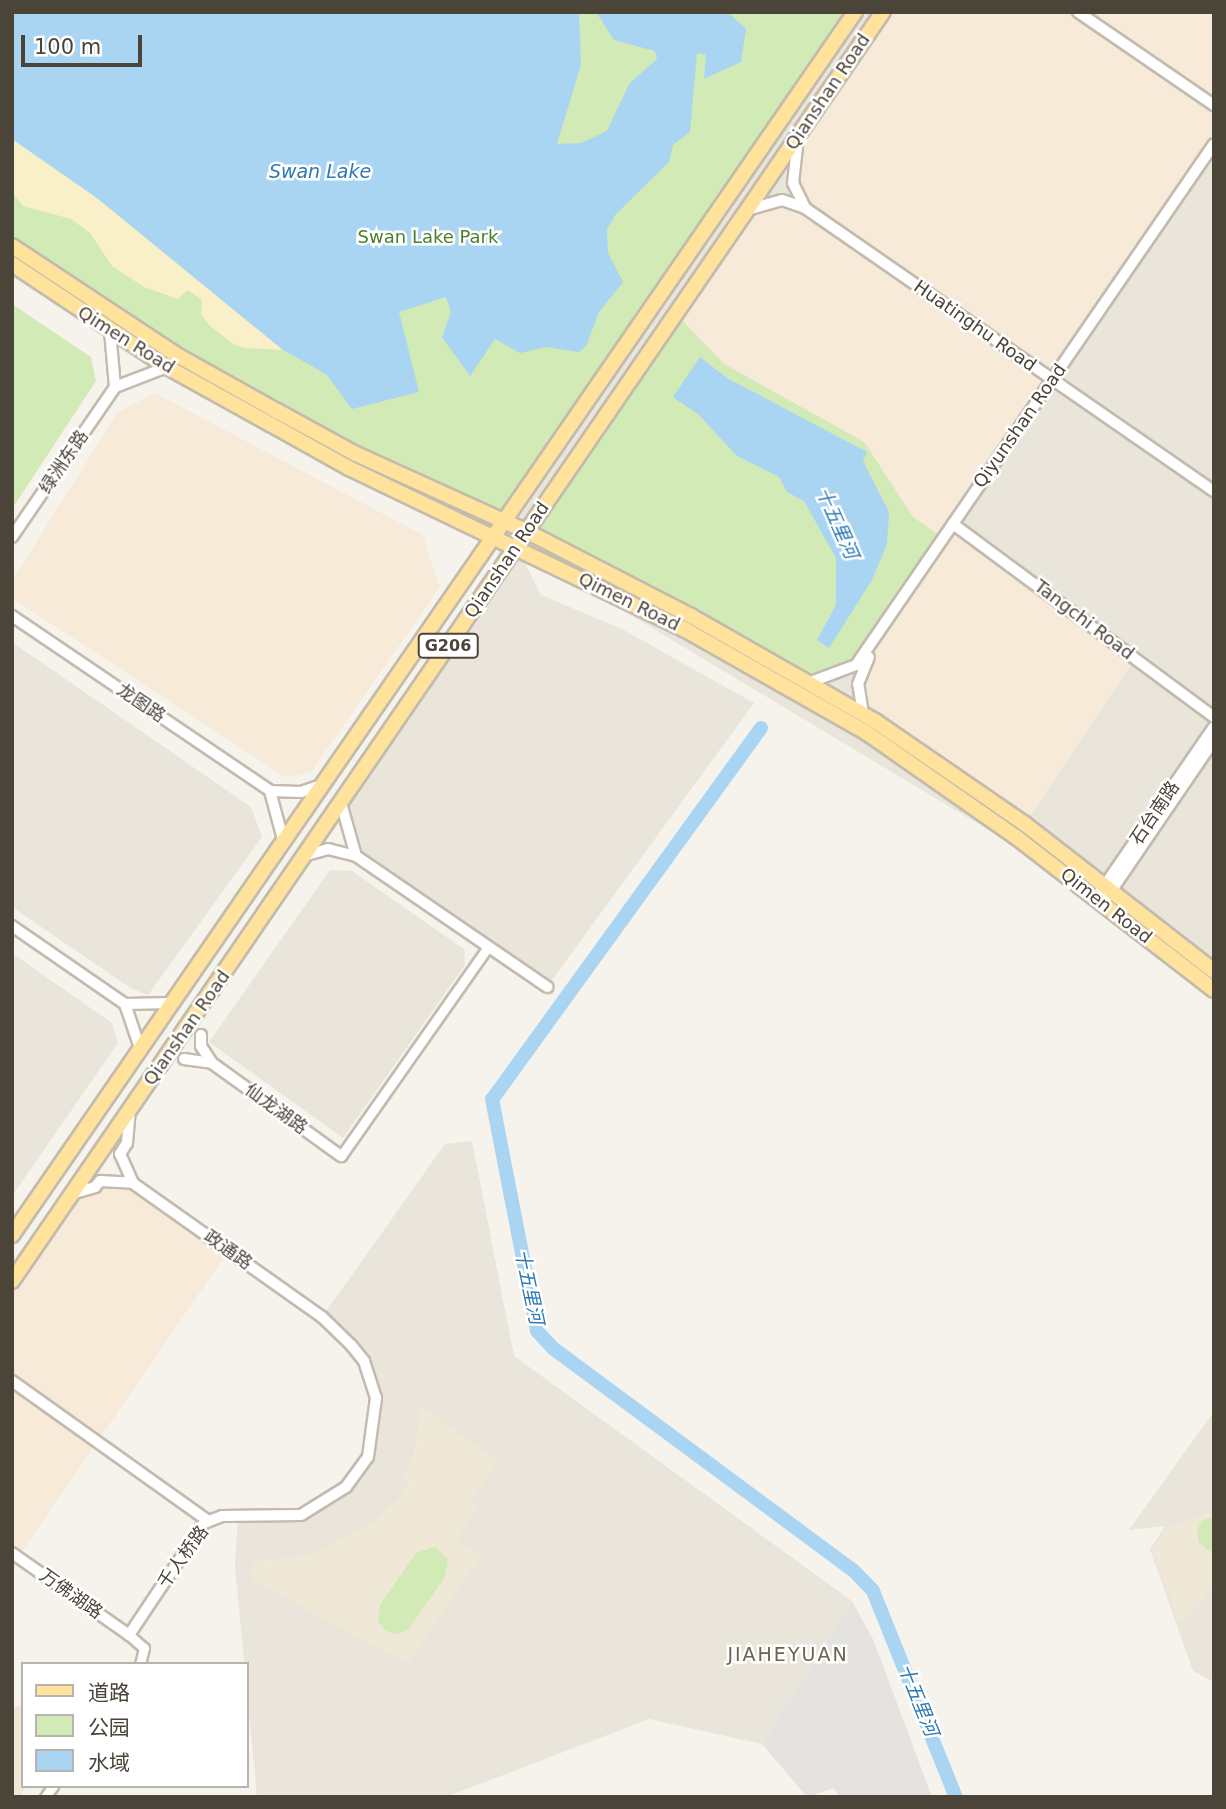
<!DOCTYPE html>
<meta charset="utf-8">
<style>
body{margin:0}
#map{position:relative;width:1226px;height:1809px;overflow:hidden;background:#f6f3ec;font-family:"DejaVu Sans","Noto Sans SC",sans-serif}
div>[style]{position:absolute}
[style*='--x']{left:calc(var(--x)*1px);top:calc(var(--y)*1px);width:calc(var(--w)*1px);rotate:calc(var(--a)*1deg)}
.residential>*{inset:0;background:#eae5da}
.commercial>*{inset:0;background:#f7ead8}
.education>*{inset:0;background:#efe8d6}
.green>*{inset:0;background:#d2eab5}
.sand>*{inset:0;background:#f9efc9}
.parking>*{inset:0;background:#e5e3e0}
.water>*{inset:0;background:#a9d4f2}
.river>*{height:14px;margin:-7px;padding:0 7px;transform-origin:7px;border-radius:7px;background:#a9d4f2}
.roads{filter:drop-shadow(2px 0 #c2bbae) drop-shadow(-2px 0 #c2bbae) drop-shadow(0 2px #c2bbae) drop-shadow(0 -2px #c2bbae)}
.minor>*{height:9px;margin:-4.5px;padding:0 4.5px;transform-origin:4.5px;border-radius:4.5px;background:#fff}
.tertiary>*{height:10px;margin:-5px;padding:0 5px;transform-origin:5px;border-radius:5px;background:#fff}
.primary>*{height:14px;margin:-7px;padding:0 7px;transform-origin:7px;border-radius:7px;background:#ffe39c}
span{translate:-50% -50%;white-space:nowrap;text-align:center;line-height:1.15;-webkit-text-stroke:5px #fff;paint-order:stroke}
.shield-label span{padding:2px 5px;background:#fff;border:2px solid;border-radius:5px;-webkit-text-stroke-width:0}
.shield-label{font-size:16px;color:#4b4439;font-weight:700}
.street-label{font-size:18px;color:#4b4439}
.park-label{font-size:18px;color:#4a7f2a}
.water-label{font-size:19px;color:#2e7ab2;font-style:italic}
.neighbourhood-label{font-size:19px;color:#6e6250;letter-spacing:2px}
.frame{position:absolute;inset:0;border:14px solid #4b4439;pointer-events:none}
.legend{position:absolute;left:21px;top:1662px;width:228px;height:126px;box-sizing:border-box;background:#fff;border:2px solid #b7b4b0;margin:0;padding:9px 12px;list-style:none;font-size:21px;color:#4b4439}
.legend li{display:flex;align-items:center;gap:14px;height:35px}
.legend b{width:35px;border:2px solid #b7b4b0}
.scale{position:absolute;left:21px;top:35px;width:121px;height:32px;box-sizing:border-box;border:4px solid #4b4439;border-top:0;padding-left:9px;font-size:21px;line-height:24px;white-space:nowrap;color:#4b4439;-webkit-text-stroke:5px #fff;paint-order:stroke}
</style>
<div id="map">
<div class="residential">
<div style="clip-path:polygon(865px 12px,1214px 12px,1214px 972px,1180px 945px,517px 547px,541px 595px,620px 628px,754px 703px,547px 987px,356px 856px,341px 803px,515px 547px,502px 539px)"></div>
<div style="clip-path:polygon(12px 642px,251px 807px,262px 837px,148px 995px,132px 989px,12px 907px)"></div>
<div style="clip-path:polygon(330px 870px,352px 871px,464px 949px,465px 965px,343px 1138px,209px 1042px)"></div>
<div style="clip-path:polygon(12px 953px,112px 1023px,118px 1043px,12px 1196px)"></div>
<div style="clip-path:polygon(evenodd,472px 1141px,514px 1356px,852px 1601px,762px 1744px,649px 1719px,446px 1797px,257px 1797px,235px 1567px,238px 1516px,301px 1515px,346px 1487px,374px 1438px,372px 1379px,322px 1317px,445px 1144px,472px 1141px,422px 1407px,471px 1499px,478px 1505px,456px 1540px,481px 1556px,254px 1561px,291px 1559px,322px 1551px,371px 1524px,402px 1497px,410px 1482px,404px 1477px,414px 1456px,422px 1407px)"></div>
<div style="clip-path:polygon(1214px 1411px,1214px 1682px,1193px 1671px,1150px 1549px,1165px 1526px,1129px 1530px)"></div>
</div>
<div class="commercial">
<div style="clip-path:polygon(883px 12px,1078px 12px,1214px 105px,1214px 144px,1057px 373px,803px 198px,793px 183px,796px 149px)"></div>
<div style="clip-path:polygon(1090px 12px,1214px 12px,1214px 96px,1134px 42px)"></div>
<div style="clip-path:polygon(768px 201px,805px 208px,1052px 379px,943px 538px,913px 517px,864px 442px,724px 364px,676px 314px,747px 210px)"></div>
<div style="clip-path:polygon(155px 393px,423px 535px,440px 587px,311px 772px,285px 777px,12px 598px,12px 581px,118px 412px)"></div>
<div style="clip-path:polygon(958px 527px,1135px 658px,1025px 824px,863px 714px,865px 663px)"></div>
<div style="clip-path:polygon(100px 1181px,133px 1183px,229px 1250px,18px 1557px,12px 1553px,12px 1281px,71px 1194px)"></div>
</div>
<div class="education">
<div style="clip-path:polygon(422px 1407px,498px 1461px,471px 1499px,478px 1504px,457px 1540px,481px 1556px,408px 1663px,251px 1580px,254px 1561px,291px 1559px,322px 1551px,371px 1524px,402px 1497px,410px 1483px,404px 1478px,414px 1456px)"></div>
<div style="clip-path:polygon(1214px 1511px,1214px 1584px,1188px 1618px,1179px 1621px,1152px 1550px,1167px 1528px)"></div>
<div style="clip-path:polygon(23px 1705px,26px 1786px,20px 1797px,12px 1797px,12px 1708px)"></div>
</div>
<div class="green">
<div style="clip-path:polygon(12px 12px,855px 12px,505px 523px,165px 349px,12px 246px)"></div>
<div style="clip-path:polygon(12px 304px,91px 357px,96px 381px,12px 509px)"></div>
<div style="clip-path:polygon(676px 314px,724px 364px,864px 442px,913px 517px,943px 538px,856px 665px,808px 683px,526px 531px)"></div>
<div style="clip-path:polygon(1214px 1516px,1214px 1554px,1199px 1543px,1197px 1530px,1202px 1521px)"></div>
<div style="clip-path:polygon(435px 1547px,448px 1559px,445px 1577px,408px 1630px,397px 1634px,386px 1631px,378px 1622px,380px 1605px,416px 1553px)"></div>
</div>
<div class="sand">
<div style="clip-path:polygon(12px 139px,97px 198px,283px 350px,244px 348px,232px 343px,210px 326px,201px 314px,202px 300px,188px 290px,178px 299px,144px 287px,112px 266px,90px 233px,71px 219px,23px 206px,12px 192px)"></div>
</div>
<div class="parking">
<div style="clip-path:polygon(852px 1601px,873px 1639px,932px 1797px,839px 1797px,834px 1788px,807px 1797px,762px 1744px)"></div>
</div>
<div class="water">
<div style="clip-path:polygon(12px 12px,579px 12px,581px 65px,557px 144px,581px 143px,607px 131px,629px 84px,657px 59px,655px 51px,614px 40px,596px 12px,728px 12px,746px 29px,741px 62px,704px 79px,706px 55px,697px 53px,690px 132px,673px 145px,669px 162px,615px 215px,607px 230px,608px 253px,623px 282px,599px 312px,586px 346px,579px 352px,546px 347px,520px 353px,495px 339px,470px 376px,442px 337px,451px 312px,446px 297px,399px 312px,419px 392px,352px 409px,326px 374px,283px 350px,97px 198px,12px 139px)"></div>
<div style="clip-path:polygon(700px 357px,727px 378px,867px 452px,863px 461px,889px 512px,887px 544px,872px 580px,829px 648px,817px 640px,836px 605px,836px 558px,804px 501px,787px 492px,779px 477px,737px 456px,699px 415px,673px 397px)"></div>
</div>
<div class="river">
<div style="--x:761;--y:728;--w:458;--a:125.9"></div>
<div style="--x:492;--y:1099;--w:236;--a:79"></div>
<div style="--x:537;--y:1331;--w:25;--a:47"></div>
<div style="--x:554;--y:1349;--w:372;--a:36.5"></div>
<div style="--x:853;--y:1570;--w:29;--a:46"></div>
<div style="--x:873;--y:1591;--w:222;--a:68.1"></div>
</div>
<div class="roads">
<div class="minor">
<div style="--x:341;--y:1156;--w:254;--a:-54.9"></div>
<div style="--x:129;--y:1635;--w:20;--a:41"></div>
<div style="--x:144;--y:1648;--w:16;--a:104"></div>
<div style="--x:45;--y:1797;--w:14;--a:-54"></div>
</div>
<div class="tertiary">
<div style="--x:1078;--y:12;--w:165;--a:34.4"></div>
<div style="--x:798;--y:138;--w:45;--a:96.3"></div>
<div style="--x:793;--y:183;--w:28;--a:64"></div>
<div style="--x:747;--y:210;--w:36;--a:-16"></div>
<div style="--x:782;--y:200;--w:24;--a:19"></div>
<div style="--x:805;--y:208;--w:497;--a:34.7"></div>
<div style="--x:110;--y:331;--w:56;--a:84.9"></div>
<div style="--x:115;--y:387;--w:56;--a:-21"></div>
<div style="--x:953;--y:524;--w:325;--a:36.5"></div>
<div style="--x:12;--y:537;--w:182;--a:-55.5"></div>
<div style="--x:12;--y:616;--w:312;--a:34.1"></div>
<div style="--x:808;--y:683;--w:51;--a:-20.6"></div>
<div style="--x:856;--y:665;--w:632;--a:-55.51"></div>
<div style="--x:863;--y:714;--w:30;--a:-99"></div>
<div style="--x:858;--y:684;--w:29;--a:-68"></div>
<div style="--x:284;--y:843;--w:54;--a:-105.1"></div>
<div style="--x:270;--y:791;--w:31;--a:2"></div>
<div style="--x:301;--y:792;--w:24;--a:-19"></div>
<div style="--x:307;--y:855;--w:22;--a:-16"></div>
<div style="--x:328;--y:849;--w:29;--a:14"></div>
<div style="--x:356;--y:856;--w:55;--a:-105.8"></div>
<div style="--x:356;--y:856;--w:232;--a:34.4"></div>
<div style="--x:1100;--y:892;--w:201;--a:-55.4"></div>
<div style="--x:1103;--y:903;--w:197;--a:-55.7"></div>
<div style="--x:12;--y:926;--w:137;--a:34.6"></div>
<div style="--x:141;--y:1051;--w:50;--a:-108.8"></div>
<div style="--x:125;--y:1004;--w:47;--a:-1.2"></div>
<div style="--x:184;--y:1059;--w:28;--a:8"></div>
<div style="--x:212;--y:1063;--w:20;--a:-123"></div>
<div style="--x:201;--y:1046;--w:11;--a:-90"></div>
<div style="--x:212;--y:1063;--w:159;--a:35.8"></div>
<div style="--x:71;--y:1194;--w:25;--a:-16"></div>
<div style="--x:95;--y:1187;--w:8;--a:-50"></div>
<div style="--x:100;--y:1181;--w:33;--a:3"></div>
<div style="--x:133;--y:1183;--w:32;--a:-114"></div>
<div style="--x:120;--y:1154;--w:13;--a:-58"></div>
<div style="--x:127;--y:1143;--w:32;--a:-85"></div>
<div style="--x:12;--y:1381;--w:241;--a:35.5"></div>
<div style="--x:12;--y:1553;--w:143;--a:35"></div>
<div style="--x:129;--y:1635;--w:135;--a:-56.2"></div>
<div style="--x:204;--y:1523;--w:19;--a:-21"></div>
<div style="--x:222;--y:1516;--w:79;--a:-0.7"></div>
<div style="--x:301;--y:1515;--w:53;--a:-31.9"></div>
<div style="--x:346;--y:1487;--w:37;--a:-54"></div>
<div style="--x:368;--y:1457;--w:60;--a:-82.3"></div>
<div style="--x:376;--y:1398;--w:39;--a:-108"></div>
<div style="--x:364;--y:1361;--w:21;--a:-129"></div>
<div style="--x:351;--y:1345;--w:40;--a:-136"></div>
<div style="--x:322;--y:1317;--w:232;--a:-144.7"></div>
</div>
<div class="primary">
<div style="--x:12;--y:246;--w:196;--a:33.5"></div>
<div style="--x:175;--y:354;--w:117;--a:29.2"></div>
<div style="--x:277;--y:411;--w:90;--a:28.6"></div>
<div style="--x:356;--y:454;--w:187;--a:24.4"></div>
<div style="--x:526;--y:531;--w:186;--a:27.3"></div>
<div style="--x:691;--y:616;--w:212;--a:29.7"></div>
<div style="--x:875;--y:721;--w:182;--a:34.5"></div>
<div style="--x:1025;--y:824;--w:239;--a:37.9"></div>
<div style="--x:12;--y:264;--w:186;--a:33.6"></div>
<div style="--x:167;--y:367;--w:118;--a:29"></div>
<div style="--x:270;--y:424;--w:90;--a:29.1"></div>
<div style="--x:349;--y:468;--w:372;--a:25.7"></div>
<div style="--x:684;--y:629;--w:210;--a:29.6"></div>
<div style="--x:867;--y:733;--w:182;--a:34.9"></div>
<div style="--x:1016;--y:837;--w:250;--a:37.7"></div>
<div style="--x:12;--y:1235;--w:1485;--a:-55.42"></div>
<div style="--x:12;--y:1281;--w:1539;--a:-55.54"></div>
</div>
</div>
<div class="shield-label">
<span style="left:448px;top:646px">G206</span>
</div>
<div class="street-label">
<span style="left:828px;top:92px;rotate:-56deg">Qianshan Road</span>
<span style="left:975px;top:326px;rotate:35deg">Huatinghu Road</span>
<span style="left:126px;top:340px;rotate:32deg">Qimen Road</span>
<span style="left:1020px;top:426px;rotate:-55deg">Qiyunshan Road</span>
<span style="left:64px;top:462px;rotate:-56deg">绿洲东路</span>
<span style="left:507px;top:560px;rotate:-56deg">Qianshan Road</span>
<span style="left:629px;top:602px;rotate:26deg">Qimen Road</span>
<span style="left:1084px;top:620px;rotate:37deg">Tangchi Road</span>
<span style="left:141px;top:703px;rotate:34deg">龙图路</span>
<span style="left:1155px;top:813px;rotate:-56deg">石台南路</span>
<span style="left:1106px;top:906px;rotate:38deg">Qimen Road</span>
<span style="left:187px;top:1028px;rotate:-55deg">Qianshan Road</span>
<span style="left:276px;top:1109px;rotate:36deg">仙龙湖路</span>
<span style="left:228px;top:1250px;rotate:35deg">政通路</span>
<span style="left:183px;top:1557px;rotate:-54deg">千人桥路</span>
<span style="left:71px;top:1594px;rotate:35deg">万佛湖路</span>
</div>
<div class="park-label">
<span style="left:428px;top:237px">Swan Lake Park</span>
</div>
<div class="water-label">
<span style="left:320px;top:172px">Swan Lake</span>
<span style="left:837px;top:523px;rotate:66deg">十五里河</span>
<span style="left:529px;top:1287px;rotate:78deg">十五里河</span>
<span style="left:918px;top:1700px;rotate:68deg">十五里河</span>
</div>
<div class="neighbourhood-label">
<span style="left:788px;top:1655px">JIAHEYUAN</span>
</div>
<div class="frame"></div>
<ul class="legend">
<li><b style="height:9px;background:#ffe39c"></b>道路</li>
<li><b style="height:19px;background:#d2eab5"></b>公园</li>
<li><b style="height:19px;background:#a9d4f2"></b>水域</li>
</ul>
<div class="scale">100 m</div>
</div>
